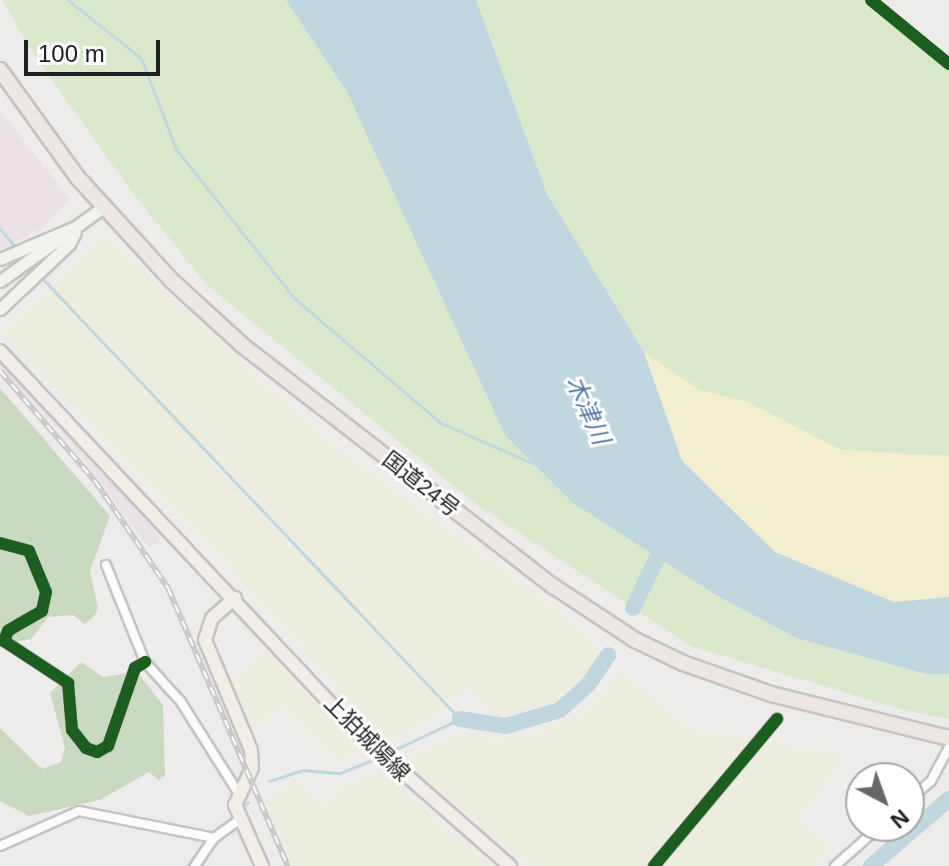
<!DOCTYPE html>
<meta charset="utf-8">
<style>
body{margin:0}
#map{position:relative;width:949px;height:866px;overflow:hidden;background:#eeecea;font-family:Helvetica,"Noto Sans JP",sans-serif}
div>[style]{position:absolute}
[style*='--x']{left:calc(var(--x)*1px);top:calc(var(--y)*1px);width:calc(var(--w)*1px);rotate:calc(var(--a)*1deg)}
.industrial>*{inset:0;background:#ebe2e7}
.farmland>*{inset:0;background:#ecedde}
.grass>*{inset:0;background:#dae8cb}
.forest>*{inset:0;background:#c9dac1}
.sand>*{inset:0;background:#f4eed1}
.water>*{inset:0;background:#c0d7df}
.stream>*{height:3px;margin:-1.5px;padding:0 1.5px;transform-origin:1.5px;border-radius:1.5px;background:#c0d7df}
.river>*{height:16px;margin:-8px;padding:0 8px;transform-origin:8px;border-radius:8px;background:#c0d7df}
.roads{filter:drop-shadow(2px 0 #c5c4c4) drop-shadow(-2px 0 #c5c4c4) drop-shadow(0 2px #c5c4c4) drop-shadow(0 -2px #c5c4c4)}
.minor>*{height:8px;margin:-4px;padding:0 4px;transform-origin:4px;border-radius:4px;background:#fcfcfc}
.secondary>*{height:11px;margin:-5.5px;padding:0 5.5px;transform-origin:5.5px;border-radius:5.5px;background:#f2f3ed}
.primary>*{height:12px;margin:-6px;padding:0 6px;transform-origin:6px;border-radius:6px;background:#f1ede7}
.trunk>*{height:14px;margin:-7px;padding:0 7px;transform-origin:7px;border-radius:7px;background:#eee7e4}
.rail>*{height:6px;margin-top:-3px;transform-origin:0;background:repeating-linear-gradient(90deg,#fff 0 9px,#cbcbcb 0 18px);box-sizing:border-box;border-block:2px solid #cbcbcb}
.cycleway>*{height:12px;margin:-6px;padding:0 6px;transform-origin:6px;border-radius:6px;background:#1b5e20}
span{translate:-50% -50%;white-space:nowrap;text-align:center;line-height:1.15;-webkit-text-stroke:6px #fff;paint-order:stroke}
.street-label{font-size:22px;color:#202020}
.water-label{font-size:24px;color:#5176a1;font-style:italic}
.north{position:absolute;left:845px;top:762px;width:80px;height:80px;box-sizing:border-box;background:#fff;border:2px solid #a6a6a6;border-radius:50%;rotate:139deg;font-size:22px;font-weight:700;line-height:32px;text-align:center;color:#202020}
.north::after{content:'';display:block;margin:auto;width:28px;height:36px;background:#686767;clip-path:polygon(50% 0,100% 100%,50% 72%,0 100%)}
.scale{position:absolute;left:24px;top:40px;width:136px;height:36px;box-sizing:border-box;border:4px solid #202020;border-top:0;padding-left:10px;font-size:24px;line-height:28px;white-space:nowrap;color:#202020;-webkit-text-stroke:6px #fff;paint-order:stroke}
</style>
<div id="map">
<div class="industrial">
<div style="clip-path:polygon(0 110px,70px 199px,42px 228px,0 250px)"></div>
<div style="clip-path:polygon(0 358px,136px 502px,160px 541px,149px 548px,76px 449px,0 367px)"></div>
</div>
<div class="farmland">
<div style="clip-path:polygon(106px 235px,324px 437px,555px 607px,600px 649px,586px 677px,559px 701px,497px 717px,468px 688px,434px 717px,388px 744px,197px 533px,2px 333px)"></div>
<div style="clip-path:polygon(267px 649px,366px 753px,335px 761px,282px 706px,250px 734px,228px 684px)"></div>
<div style="clip-path:polygon(622px 669px,687px 728px,849px 755px,798px 819px,833px 847px,814px 866px,528px 866px,406px 760px,455px 733px,495px 738px,528px 735px,581px 715px)"></div>
<div style="clip-path:polygon(380px 771px,492px 866px,294px 866px,263px 801px,294px 780px,323px 804px,340px 787px)"></div>
</div>
<div class="grass">
<div style="clip-path:polygon(2px 0,286px 0,347px 92px,505px 435px,573px 503px,716px 595px,796px 638px,926px 674px,949px 674px,949px 719px,907px 711px,690px 646px,473px 502px,207px 285px,131px 191px,34px 55px)"></div>
<div style="clip-path:polygon(476px 0,862px 0,949px 70px,949px 456px,841px 450px,747px 402px,699px 390px,644px 352px,547px 194px)"></div>
</div>
<div class="forest">
<div style="clip-path:polygon(0 388px,110px 516px,90px 571px,98px 608px,95px 615px,85px 624px,73px 615px,48px 617px,31px 639px,0 645px)"></div>
<div style="clip-path:polygon(81px 662px,103px 677px,137px 672px,163px 705px,165px 776px,159px 780px,149px 772px,100px 800px,29px 816px,0 801px,0 728px,42px 769px,61px 762px,65px 748px,50px 693px)"></div>
</div>
<div class="sand">
<div style="clip-path:polygon(644px 352px,699px 390px,747px 402px,841px 450px,949px 456px,949px 597px,894px 602px,774px 552px,682px 461px)"></div>
</div>
<div class="water">
<div style="clip-path:polygon(286px 0,476px 0,547px 194px,644px 352px,682px 461px,775px 552px,894px 602px,949px 597px,949px 674px,926px 674px,796px 638px,716px 595px,573px 503px,505px 435px,347px 92px)"></div>
</div>
<div class="stream">
<div style="--x:68;--y:0;--w:93;--a:38.5"></div>
<div style="--x:141;--y:58;--w:97;--a:69"></div>
<div style="--x:176;--y:149;--w:190;--a:51.6"></div>
<div style="--x:294;--y:298;--w:193;--a:40.4"></div>
<div style="--x:441;--y:423;--w:109;--a:23.7"></div>
<div style="--x:0;--y:229;--w:23;--a:49"></div>
<div style="--x:40;--y:276;--w:610;--a:46.53"></div>
<div style="--x:394;--y:750;--w:73;--a:-25.2"></div>
<div style="--x:269;--y:781;--w:36;--a:-18"></div>
<div style="--x:303;--y:770;--w:37;--a:5"></div>
<div style="--x:340;--y:773;--w:35;--a:-22"></div>
<div style="--x:245;--y:805;--w:4;--a:-45"></div>
<div style="--x:187;--y:866;--w:28;--a:-49"></div>
</div>
<div class="river">
<div style="--x:633;--y:608;--w:79;--a:-64.4"></div>
<div style="--x:460;--y:719;--w:47;--a:8.7"></div>
<div style="--x:506;--y:726;--w:56;--a:-16.5"></div>
<div style="--x:560;--y:710;--w:38;--a:-42"></div>
<div style="--x:588;--y:685;--w:36;--a:-56"></div>
<div style="--x:871;--y:866;--w:103;--a:-40.7"></div>
</div>
<div class="roads">
<div class="minor">
<div style="--x:0;--y:543;--w:30;--a:15"></div>
<div style="--x:29;--y:551;--w:44;--a:67.5"></div>
<div style="--x:46;--y:592;--w:19;--a:102"></div>
<div style="--x:42;--y:611;--w:39;--a:150"></div>
<div style="--x:8;--y:631;--w:11;--a:112"></div>
<div style="--x:4;--y:641;--w:77;--a:33.3"></div>
<div style="--x:68;--y:683;--w:47;--a:85.1"></div>
<div style="--x:72;--y:730;--w:23;--a:52"></div>
<div style="--x:86;--y:748;--w:12;--a:20"></div>
<div style="--x:97;--y:752;--w:13;--a:-29"></div>
<div style="--x:108;--y:746;--w:83;--a:-70.9"></div>
<div style="--x:135;--y:668;--w:12;--a:-31"></div>
<div style="--x:106;--y:565;--w:105;--a:68.1"></div>
<div style="--x:145;--y:662;--w:54;--a:48"></div>
<div style="--x:181;--y:702;--w:105;--a:57.8"></div>
<div style="--x:909;--y:800;--w:29;--a:-41"></div>
<div style="--x:931;--y:781;--w:38;--a:-62"></div>
<div style="--x:0;--y:846;--w:86;--a:-23.9"></div>
<div style="--x:79;--y:811;--w:138;--a:11.3"></div>
<div style="--x:214;--y:838;--w:32;--a:-36"></div>
<div style="--x:195;--y:866;--w:34;--a:-56"></div>
<div style="--x:654;--y:866;--w:192;--a:-50.1"></div>
<div style="--x:835;--y:866;--w:60;--a:-41.6"></div>
</div>
<div class="secondary">
<div style="--x:0;--y:259;--w:79;--a:-23"></div>
<div style="--x:0;--y:281;--w:125;--a:-35.6"></div>
<div style="--x:0;--y:309;--w:95;--a:-43.3"></div>
<div style="--x:69;--y:244;--w:13;--a:-63"></div>
</div>
<div class="primary">
<div style="--x:0;--y:351;--w:524;--a:46.86"></div>
<div style="--x:358;--y:733;--w:202;--a:41.2"></div>
<div style="--x:235;--y:598;--w:30;--a:139"></div>
<div style="--x:212;--y:618;--w:23;--a:108"></div>
<div style="--x:205;--y:640;--w:119;--a:67.3"></div>
<div style="--x:251;--y:750;--w:18;--a:87"></div>
<div style="--x:252;--y:768;--w:41;--a:114.7"></div>
<div style="--x:235;--y:805;--w:67;--a:66.1"></div>
</div>
<div class="trunk">
<div style="--x:0;--y:70;--w:133;--a:54.2"></div>
<div style="--x:78;--y:178;--w:139;--a:47.6"></div>
<div style="--x:172;--y:281;--w:95;--a:42.4"></div>
<div style="--x:242;--y:345;--w:393;--a:37.8"></div>
<div style="--x:553;--y:586;--w:98;--a:33.4"></div>
<div style="--x:635;--y:640;--w:53;--a:25.6"></div>
<div style="--x:683;--y:663;--w:93;--a:19.4"></div>
<div style="--x:771;--y:694;--w:183;--a:13.9"></div>
</div>
</div>
<div class="rail">
<div style="--x:0;--y:371;--w:145;--a:49.2"></div>
<div style="--x:95;--y:481;--w:130;--a:55.7"></div>
<div style="--x:168;--y:588;--w:303;--a:66.7"></div>
</div>
<div class="cycleway">
<div style="--x:871;--y:0;--w:101;--a:39.4"></div>
<div style="--x:0;--y:543;--w:30;--a:15"></div>
<div style="--x:29;--y:551;--w:44;--a:67.5"></div>
<div style="--x:46;--y:592;--w:19;--a:102"></div>
<div style="--x:42;--y:611;--w:39;--a:150"></div>
<div style="--x:8;--y:631;--w:11;--a:112"></div>
<div style="--x:4;--y:641;--w:77;--a:33.3"></div>
<div style="--x:68;--y:683;--w:47;--a:85.1"></div>
<div style="--x:72;--y:730;--w:23;--a:52"></div>
<div style="--x:86;--y:748;--w:12;--a:20"></div>
<div style="--x:97;--y:752;--w:13;--a:-29"></div>
<div style="--x:108;--y:746;--w:83;--a:-70.9"></div>
<div style="--x:135;--y:668;--w:12;--a:-31"></div>
<div style="--x:654;--y:866;--w:192;--a:-50.1"></div>
</div>
<div class="street-label">
<span style="left:421px;top:484px;rotate:38deg">国道24号</span>
<span style="left:367px;top:738px;rotate:45deg">上狛城陽線</span>
</div>
<div class="water-label">
<span style="left:588px;top:410px;rotate:66deg">木津川</span>
</div>
<div class="north">N</div>
<div class="scale">100 m</div>
</div>
